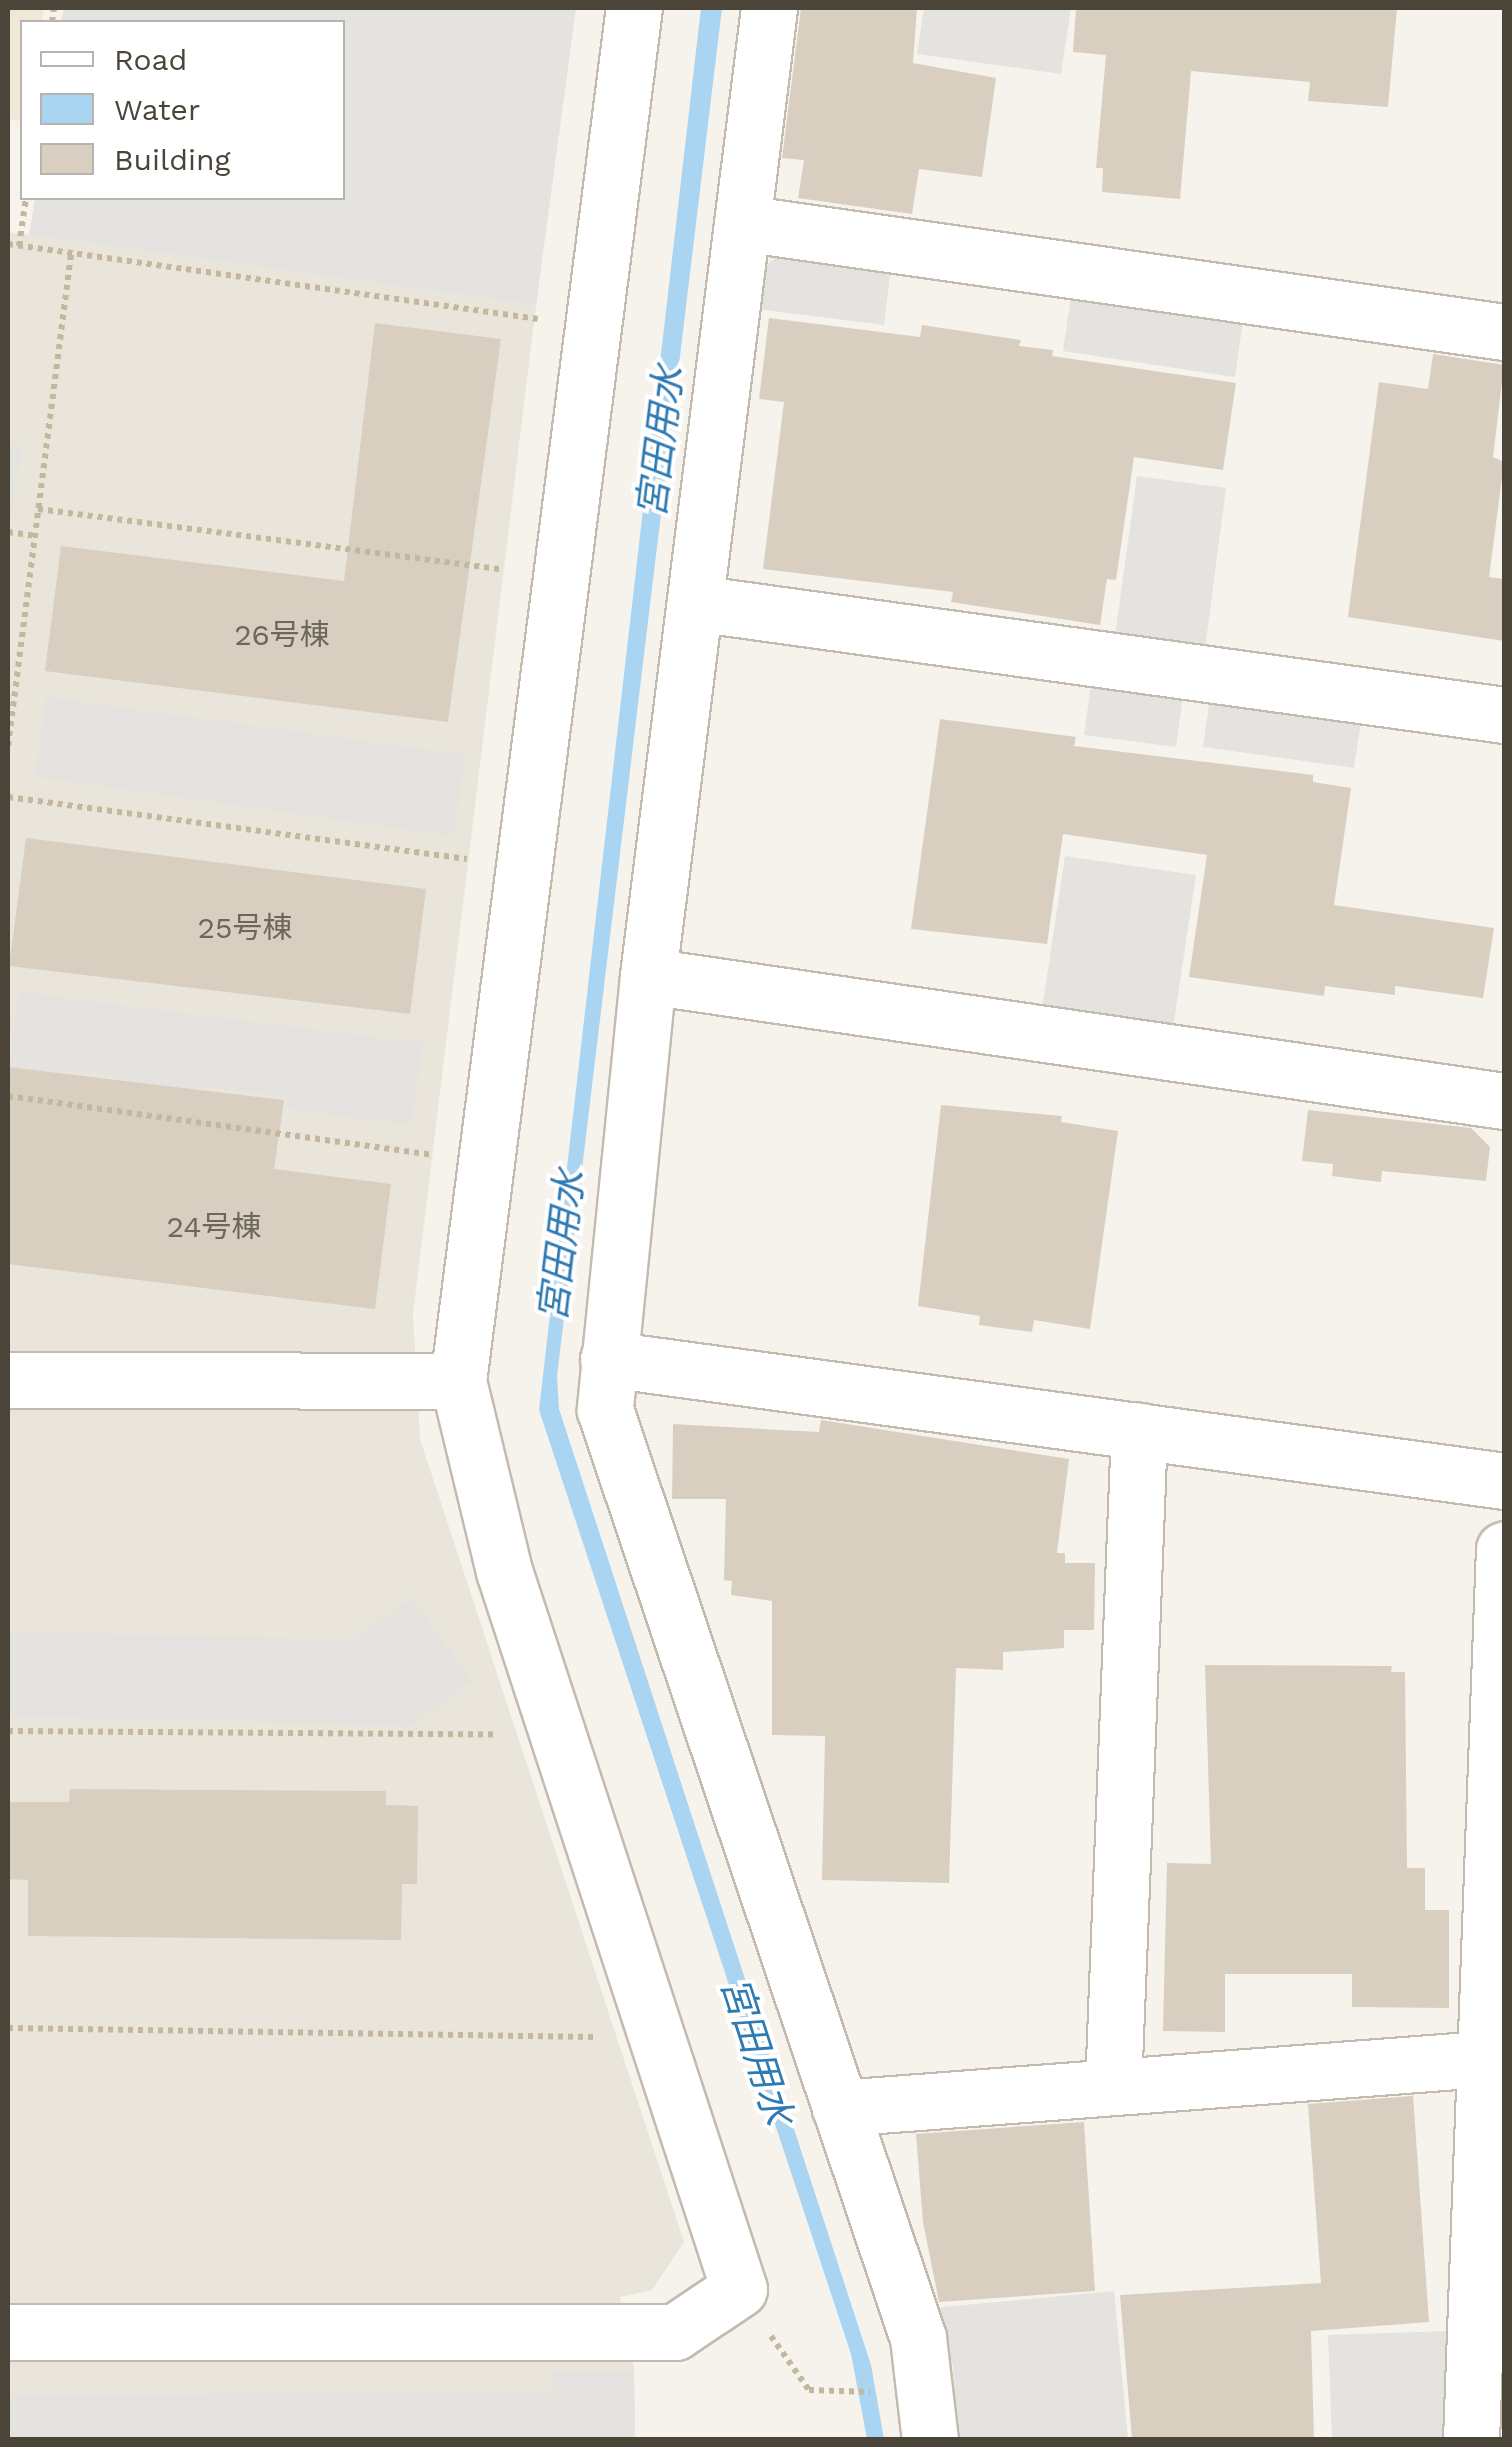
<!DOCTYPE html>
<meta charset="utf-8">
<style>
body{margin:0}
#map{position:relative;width:1512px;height:2447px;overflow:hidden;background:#f6f3ec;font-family:"Work Sans","Noto Sans JP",sans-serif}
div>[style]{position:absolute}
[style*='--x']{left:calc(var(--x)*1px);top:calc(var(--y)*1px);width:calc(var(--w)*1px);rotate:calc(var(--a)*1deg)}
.residential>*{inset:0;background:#eae5da}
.education>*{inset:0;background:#efe8d6}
.parking>*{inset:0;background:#e5e3e0}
.water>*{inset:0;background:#a9d4f2}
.building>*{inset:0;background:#d8cfc1}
.path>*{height:6px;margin-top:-3px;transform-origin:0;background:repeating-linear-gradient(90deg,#c4b79f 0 5px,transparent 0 10px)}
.roads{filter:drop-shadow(2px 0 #c2bbae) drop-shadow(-2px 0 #c2bbae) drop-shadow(0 2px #c2bbae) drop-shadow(0 -2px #c2bbae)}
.street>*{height:55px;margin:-27.5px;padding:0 27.5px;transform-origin:27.5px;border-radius:27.5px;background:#fff}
span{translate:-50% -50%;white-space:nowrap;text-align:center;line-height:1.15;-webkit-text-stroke:8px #fff;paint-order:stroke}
.number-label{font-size:30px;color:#6e675b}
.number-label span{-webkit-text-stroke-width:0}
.water-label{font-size:38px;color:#2e7ab2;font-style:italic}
.frame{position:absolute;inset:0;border:10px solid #4b4439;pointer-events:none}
.legend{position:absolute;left:20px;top:20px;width:325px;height:180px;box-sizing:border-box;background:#fff;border:2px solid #b7b4b0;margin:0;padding:12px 18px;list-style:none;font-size:30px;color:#4b4439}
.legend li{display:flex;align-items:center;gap:20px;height:50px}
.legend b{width:50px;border:2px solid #b7b4b0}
</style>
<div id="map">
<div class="residential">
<div style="clip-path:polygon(8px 232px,536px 306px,413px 1314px,420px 1439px,684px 2242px,652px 2290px,620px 2297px,634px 2367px,635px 2439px,8px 2440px)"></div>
</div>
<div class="education">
<div style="clip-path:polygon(8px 8px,44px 8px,42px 22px,22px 22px,22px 121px,8px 119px)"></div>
</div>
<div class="parking">
<div style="clip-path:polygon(64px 8px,576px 8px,536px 306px,29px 235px,35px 198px,342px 198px,342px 22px,61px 22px)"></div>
<div style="clip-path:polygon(924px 8px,1071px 8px,1061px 74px,917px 54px)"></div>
<div style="clip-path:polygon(780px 254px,891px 268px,884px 325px,757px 309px,763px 268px)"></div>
<div style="clip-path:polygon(1071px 297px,1243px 321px,1235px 377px,1063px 351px)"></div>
<div style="clip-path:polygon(8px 442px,22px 445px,10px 523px,8px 523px)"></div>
<div style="clip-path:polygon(1137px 476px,1226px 488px,1205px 648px,1115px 636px)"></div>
<div style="clip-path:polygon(1091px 683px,1183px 696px,1176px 747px,1084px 735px)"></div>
<div style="clip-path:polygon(46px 697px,466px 755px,453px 836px,35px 777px)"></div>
<div style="clip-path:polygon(1210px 698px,1361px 721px,1354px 768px,1203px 747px)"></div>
<div style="clip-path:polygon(1065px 856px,1196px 875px,1173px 1028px,1042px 1009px)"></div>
<div style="clip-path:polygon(19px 992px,422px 1043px,412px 1125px,287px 1109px,288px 1097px,198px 1086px,195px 1102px,125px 1094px,126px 1077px,61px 1069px,59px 1082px,8px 1076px)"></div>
<div style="clip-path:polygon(412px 1598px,472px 1681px,409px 1726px,8px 1716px,8px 1632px,355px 1639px)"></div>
<div style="clip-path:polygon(1114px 2291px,1128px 2439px,958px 2439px,953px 2366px,932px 2308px)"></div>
<div style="clip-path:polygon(1450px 2331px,1445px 2439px,1332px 2439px,1328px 2335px)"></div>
<div style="clip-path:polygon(634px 2371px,635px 2439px,8px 2439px,8px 2396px,553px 2391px,554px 2372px)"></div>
</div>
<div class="water">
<div style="clip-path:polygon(701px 8px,722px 8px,557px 1376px,559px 1409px,871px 2365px,884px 2439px,867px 2439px,851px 2354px,539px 1410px)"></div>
</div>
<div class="building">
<div style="clip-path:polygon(801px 8px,917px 8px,913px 63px,996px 78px,982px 177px,919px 169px,912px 214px,798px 198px,804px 160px,782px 158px)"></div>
<div style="clip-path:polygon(1076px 8px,1397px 8px,1388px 107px,1308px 101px,1310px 82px,1191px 71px,1180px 199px,1102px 192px,1103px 168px,1096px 168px,1106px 55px,1073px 52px)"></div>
<div style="clip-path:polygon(769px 318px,920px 337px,922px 325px,1021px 340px,1019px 346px,1053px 350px,1052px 356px,1236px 383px,1223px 470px,1134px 457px,1116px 580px,1107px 579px,1100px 625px,951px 602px,953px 592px,763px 569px,784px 402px,759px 399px)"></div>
<div style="clip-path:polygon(375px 323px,501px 339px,448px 722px,45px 671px,61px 546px,344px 581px)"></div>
<div style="clip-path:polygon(1433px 354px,1504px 365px,1493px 457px,1504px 462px,1489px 577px,1504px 579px,1504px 641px,1348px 617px,1379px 382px,1428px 389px)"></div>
<div style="clip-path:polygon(940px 719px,1076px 737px,1074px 746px,1313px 775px,1313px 782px,1351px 788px,1334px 905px,1494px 928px,1483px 998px,1395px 986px,1395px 995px,1325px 986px,1324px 996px,1189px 977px,1207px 855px,1063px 834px,1047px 944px,911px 929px)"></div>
<div style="clip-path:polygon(26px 838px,426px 889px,410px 1014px,9px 966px)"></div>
<div style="clip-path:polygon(8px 1067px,284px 1100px,274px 1169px,391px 1184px,375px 1309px,8px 1264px)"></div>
<div style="clip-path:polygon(941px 1105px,1062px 1116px,1061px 1122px,1118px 1131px,1090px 1329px,1034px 1320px,1032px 1332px,979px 1325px,980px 1316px,918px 1306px)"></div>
<div style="clip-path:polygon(1308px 1110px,1471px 1128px,1490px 1147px,1486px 1181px,1382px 1171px,1381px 1182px,1332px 1176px,1333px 1164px,1302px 1161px)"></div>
<div style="clip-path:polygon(821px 1420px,1069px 1459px,1057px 1553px,1065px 1553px,1065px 1563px,1095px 1563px,1094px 1630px,1064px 1630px,1064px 1648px,1003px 1652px,1003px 1670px,956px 1668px,949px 1883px,822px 1880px,825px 1736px,772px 1735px,772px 1601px,731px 1595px,732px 1581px,724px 1580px,726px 1499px,672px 1499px,673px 1424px,819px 1432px)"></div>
<div style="clip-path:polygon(1205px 1665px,1392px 1666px,1391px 1672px,1405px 1672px,1407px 1868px,1425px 1868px,1425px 1910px,1449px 1910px,1449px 2008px,1352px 2007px,1352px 1974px,1225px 1974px,1225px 2032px,1163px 2031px,1167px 1863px,1211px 1864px)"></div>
<div style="clip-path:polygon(70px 1789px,386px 1791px,386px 1805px,418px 1806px,417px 1884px,402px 1884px,401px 1940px,28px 1936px,28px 1880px,8px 1879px,8px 1802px,69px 1802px)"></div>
<div style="clip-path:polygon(1413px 2096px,1429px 2322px,1311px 2331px,1314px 2440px,1132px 2440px,1120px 2295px,1321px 2283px,1308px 2104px)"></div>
<div style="clip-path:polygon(1084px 2122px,1095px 2291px,939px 2302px,923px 2222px,916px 2134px)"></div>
</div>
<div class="path">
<div style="--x:52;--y:22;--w:14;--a:-82"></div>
<div style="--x:8;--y:244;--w:535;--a:8.05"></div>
<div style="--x:19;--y:246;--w:49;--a:-81.7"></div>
<div style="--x:38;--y:509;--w:469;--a:7.4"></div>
<div style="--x:8;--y:532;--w:27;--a:8"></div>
<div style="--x:8;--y:746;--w:498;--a:-82.7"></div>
<div style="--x:8;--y:797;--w:463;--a:7.7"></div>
<div style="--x:8;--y:1096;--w:428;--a:7.9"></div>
<div style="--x:8;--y:1731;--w:488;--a:0.4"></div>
<div style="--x:8;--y:2028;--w:588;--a:0.88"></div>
<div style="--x:771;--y:2336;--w:66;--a:54.9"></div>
<div style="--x:809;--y:2390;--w:61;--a:1.9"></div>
</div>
<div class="roads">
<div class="street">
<div style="--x:769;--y:8;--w:976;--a:97.13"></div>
<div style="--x:648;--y:976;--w:436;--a:95.7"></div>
<div style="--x:605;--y:1410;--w:979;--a:71.36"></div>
<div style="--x:918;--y:2338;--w:103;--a:83.3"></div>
<div style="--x:742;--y:223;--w:770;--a:8.14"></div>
<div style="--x:695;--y:603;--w:817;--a:7.88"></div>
<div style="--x:648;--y:976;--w:865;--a:8.31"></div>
<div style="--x:608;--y:1359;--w:904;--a:7.75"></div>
<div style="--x:8;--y:1380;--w:450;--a:0.1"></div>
<div style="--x:1113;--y:2087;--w:657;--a:-87.73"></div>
<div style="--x:840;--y:2108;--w:645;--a:-4.36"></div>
<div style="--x:8;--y:2332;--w:667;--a:0"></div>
<div style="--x:675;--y:2332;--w:77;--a:-33.9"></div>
<div style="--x:739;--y:2289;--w:755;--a:-108.12"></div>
<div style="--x:504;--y:1571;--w:195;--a:-103.6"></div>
<div style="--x:458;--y:1381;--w:1384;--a:-82.7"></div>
<div style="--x:1471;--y:2440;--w:891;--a:-87.88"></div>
</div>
</div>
<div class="number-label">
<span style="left:282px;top:635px">26号棟</span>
<span style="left:245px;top:928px">25号棟</span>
<span style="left:214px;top:1227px">24号棟</span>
</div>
<div class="water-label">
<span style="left:661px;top:442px;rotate:-83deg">宮田用水</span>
<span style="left:562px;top:1246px;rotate:-83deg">宮田用水</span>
<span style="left:756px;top:2051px;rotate:72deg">宮田用水</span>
</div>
<div class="frame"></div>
<ul class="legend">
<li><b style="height:12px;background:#fff"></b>Road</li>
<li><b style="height:28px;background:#a9d4f2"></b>Water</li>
<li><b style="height:28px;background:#d8cfc1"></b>Building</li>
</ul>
</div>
